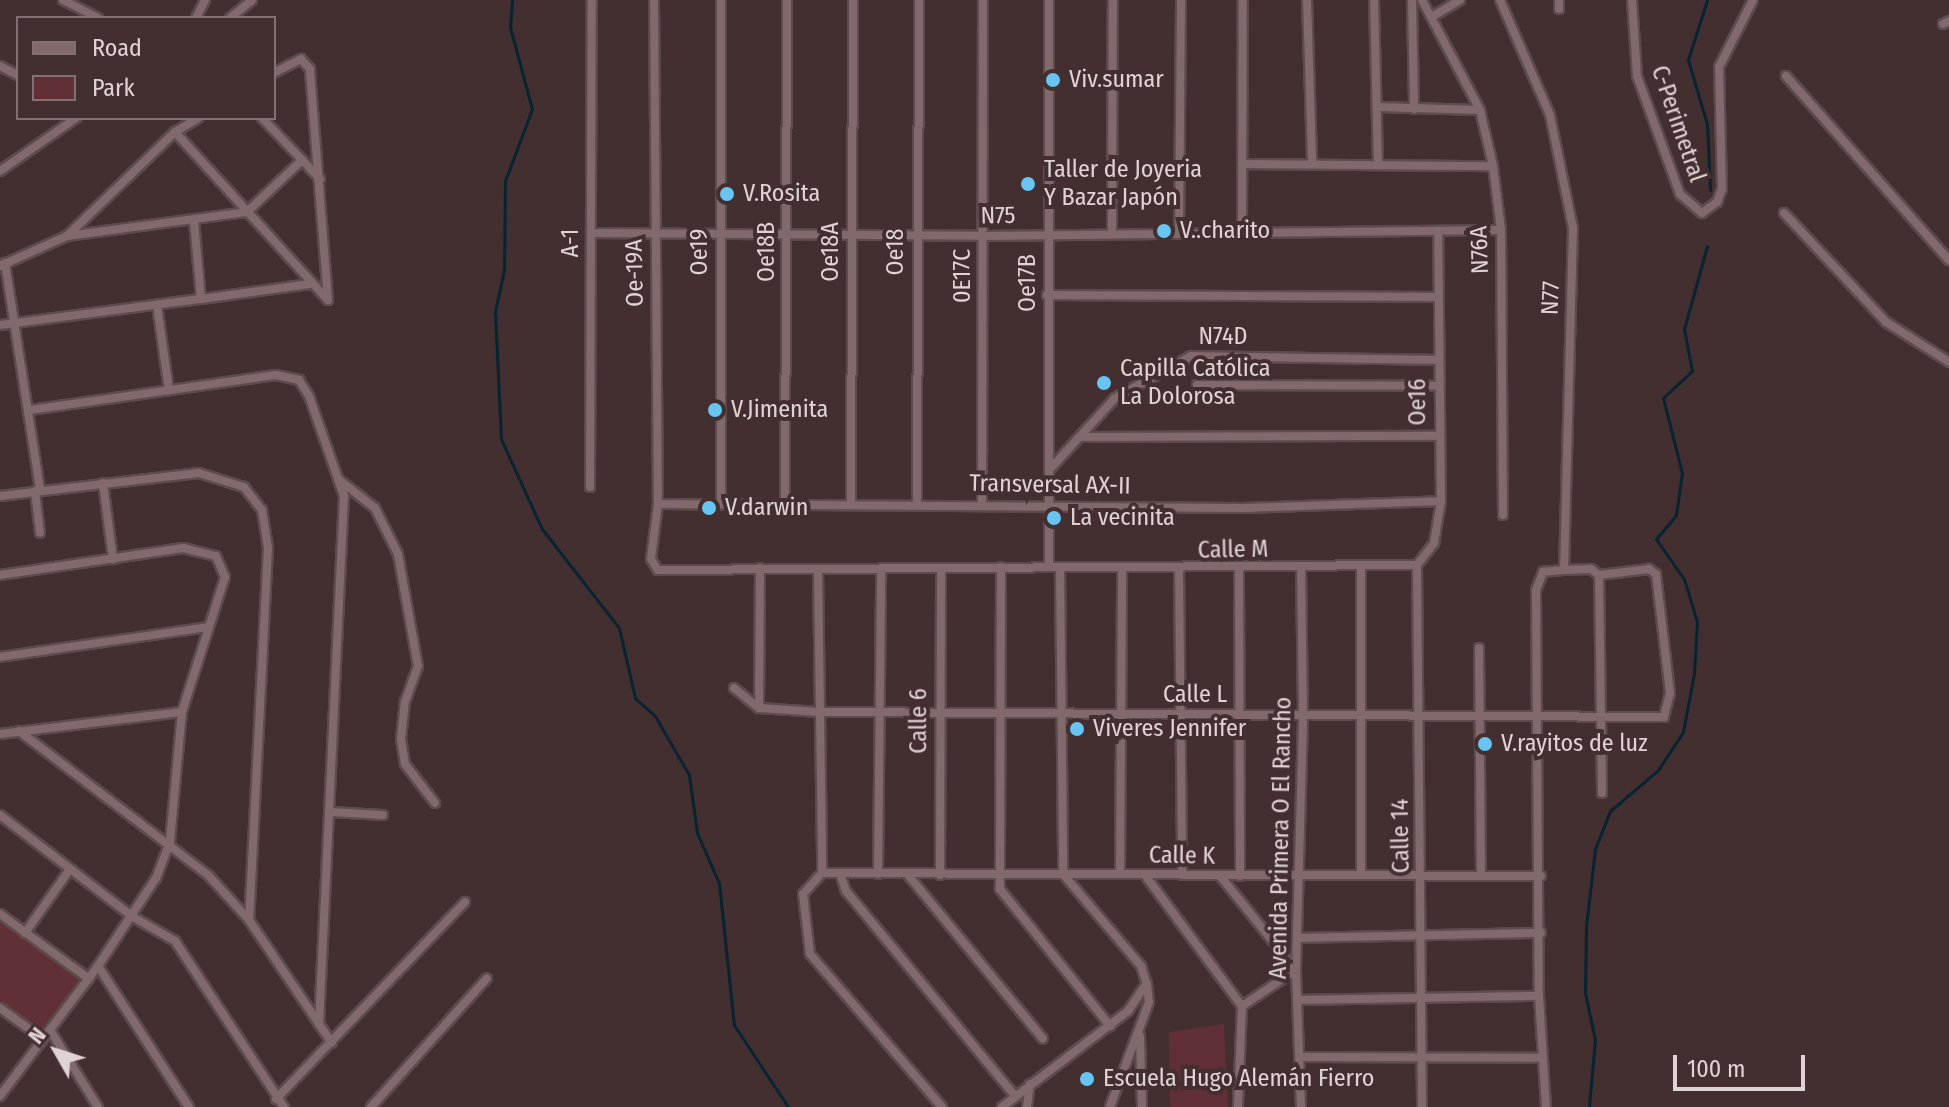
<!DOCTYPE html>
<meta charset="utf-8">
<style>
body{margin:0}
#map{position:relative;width:1949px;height:1107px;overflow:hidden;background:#432e30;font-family:"Fira Sans Condensed",sans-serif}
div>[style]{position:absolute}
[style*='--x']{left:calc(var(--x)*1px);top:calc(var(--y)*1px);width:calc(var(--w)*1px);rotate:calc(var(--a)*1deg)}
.green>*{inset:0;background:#613037}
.stream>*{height:3px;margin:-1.5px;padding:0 1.5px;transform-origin:1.5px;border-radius:1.5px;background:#092431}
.roads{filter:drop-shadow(2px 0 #5d4b4d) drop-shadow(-2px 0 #5d4b4d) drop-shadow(0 2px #5d4b4d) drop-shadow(0 -2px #5d4b4d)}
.minor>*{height:8px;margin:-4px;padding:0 4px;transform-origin:4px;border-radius:4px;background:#82696b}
.dots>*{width:22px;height:22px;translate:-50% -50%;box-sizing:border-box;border:4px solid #432e30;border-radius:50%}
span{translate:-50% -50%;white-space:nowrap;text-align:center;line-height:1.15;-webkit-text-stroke:8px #432e30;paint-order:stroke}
.poi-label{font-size:24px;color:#e1d3d4}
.left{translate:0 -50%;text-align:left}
.street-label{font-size:24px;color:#e1d3d4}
.legend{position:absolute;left:16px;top:16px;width:260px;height:104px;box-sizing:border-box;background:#432e30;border:2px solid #827072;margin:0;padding:10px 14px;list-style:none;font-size:24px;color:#e1d3d4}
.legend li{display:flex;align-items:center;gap:16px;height:40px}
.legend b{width:40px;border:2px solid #827072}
.north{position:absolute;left:16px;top:1011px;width:80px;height:80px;-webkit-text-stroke:6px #432e30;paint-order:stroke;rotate:309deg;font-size:22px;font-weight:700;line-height:32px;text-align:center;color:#e1d3d4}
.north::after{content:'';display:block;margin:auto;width:28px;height:36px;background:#e1d3d4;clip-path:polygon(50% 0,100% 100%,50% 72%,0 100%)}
.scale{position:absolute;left:1673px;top:1055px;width:132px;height:36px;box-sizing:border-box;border:4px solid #e1d3d4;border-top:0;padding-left:10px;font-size:24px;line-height:28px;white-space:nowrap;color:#e1d3d4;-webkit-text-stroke:6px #432e30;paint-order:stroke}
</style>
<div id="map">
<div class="green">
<div style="clip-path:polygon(0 918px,82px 979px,42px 1033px,0 1002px)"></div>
<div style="clip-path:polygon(1224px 1024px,1228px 1107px,1170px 1107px,1169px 1032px)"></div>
</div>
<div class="stream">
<div style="--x:512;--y:0;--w:27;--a:94"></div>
<div style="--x:510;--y:27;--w:85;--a:75"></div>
<div style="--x:532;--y:109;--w:77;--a:110.6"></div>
<div style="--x:505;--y:181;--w:89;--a:90.6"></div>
<div style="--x:504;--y:270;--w:43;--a:102.1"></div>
<div style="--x:495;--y:312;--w:127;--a:87.3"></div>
<div style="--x:501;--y:439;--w:99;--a:65.5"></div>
<div style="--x:542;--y:529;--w:125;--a:52.1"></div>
<div style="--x:619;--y:628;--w:72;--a:77.1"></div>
<div style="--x:635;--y:698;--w:27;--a:42"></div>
<div style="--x:655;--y:716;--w:68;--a:60"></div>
<div style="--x:689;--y:775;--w:59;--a:82.1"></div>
<div style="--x:697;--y:833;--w:55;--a:66.3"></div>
<div style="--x:719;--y:883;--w:143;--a:84"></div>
<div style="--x:734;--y:1025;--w:98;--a:56.6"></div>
<div style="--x:1707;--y:0;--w:63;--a:107.6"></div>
<div style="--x:1688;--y:60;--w:67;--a:73.5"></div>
<div style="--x:1707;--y:124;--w:66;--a:87.4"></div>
<div style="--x:1589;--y:1107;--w:67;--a:-84.9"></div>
<div style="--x:1595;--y:1040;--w:48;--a:-102"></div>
<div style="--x:1585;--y:993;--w:67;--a:-89.1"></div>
<div style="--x:1586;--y:926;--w:78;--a:-83.3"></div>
<div style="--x:1595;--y:849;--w:41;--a:-68.5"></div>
<div style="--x:1610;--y:811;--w:63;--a:-40.5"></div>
<div style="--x:1658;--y:770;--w:45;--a:-56.7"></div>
<div style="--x:1683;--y:732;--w:60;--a:-79.4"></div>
<div style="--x:1694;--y:673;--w:51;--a:-86.6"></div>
<div style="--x:1697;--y:622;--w:45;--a:-106.8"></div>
<div style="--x:1684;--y:579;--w:49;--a:-125"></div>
<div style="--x:1656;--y:539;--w:31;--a:-50"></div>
<div style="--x:1676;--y:515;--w:42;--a:-81.9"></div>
<div style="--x:1682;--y:473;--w:77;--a:-104.2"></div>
<div style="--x:1663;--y:398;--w:40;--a:-43"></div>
<div style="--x:1692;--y:371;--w:43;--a:-100.8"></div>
<div style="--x:1684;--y:329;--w:86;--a:-74.5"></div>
</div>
<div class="roads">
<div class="minor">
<div style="--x:63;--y:0;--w:39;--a:27"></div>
<div style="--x:654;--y:0;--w:504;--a:89.55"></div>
<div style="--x:658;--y:504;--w:55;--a:97.3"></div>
<div style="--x:651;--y:559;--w:13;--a:58"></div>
<div style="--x:658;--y:570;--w:759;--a:-0.38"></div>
<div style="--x:721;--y:0;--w:504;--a:90"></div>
<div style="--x:1307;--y:0;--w:163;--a:88.2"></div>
<div style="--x:1374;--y:0;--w:164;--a:88.6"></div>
<div style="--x:1412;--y:0;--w:109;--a:88.9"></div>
<div style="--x:1422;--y:0;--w:124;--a:62.2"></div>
<div style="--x:1480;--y:110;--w:57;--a:76.9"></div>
<div style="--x:1493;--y:166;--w:64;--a:82.9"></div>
<div style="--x:1501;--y:230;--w:285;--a:89.6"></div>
<div style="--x:1500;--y:0;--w:125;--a:66.5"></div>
<div style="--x:1550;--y:115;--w:115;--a:78.5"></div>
<div style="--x:1573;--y:228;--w:342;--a:91.5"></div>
<div style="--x:1564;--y:570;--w:21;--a:175"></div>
<div style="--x:1543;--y:572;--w:19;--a:111"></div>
<div style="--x:1536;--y:590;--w:406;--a:89.6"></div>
<div style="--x:1539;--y:996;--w:111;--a:86.4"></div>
<div style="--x:1632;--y:0;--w:76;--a:86.2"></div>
<div style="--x:1637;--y:76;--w:126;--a:70"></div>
<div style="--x:1680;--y:194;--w:29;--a:41"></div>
<div style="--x:1702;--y:213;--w:19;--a:-36"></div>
<div style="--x:1717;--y:202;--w:14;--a:-69"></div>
<div style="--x:1722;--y:189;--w:122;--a:-91.4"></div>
<div style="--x:1719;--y:67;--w:75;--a:-63.1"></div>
<div style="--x:1559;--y:9;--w:9;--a:-90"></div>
<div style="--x:1435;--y:15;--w:29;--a:-31"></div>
<div style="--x:196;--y:18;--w:20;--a:-63"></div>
<div style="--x:230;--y:18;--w:28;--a:-39"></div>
<div style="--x:1943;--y:24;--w:7;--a:-27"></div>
<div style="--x:0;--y:66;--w:20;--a:27"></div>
<div style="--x:1786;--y:76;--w:246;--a:48.5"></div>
<div style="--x:1378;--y:107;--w:102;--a:1.7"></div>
<div style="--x:262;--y:118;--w:84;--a:46.4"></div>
<div style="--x:175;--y:132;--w:227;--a:47.7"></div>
<div style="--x:328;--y:300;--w:232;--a:-94.5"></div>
<div style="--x:310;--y:69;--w:13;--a:-132"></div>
<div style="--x:301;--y:59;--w:30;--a:153"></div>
<div style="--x:1242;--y:164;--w:251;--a:0.5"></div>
<div style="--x:0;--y:171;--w:93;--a:-34.9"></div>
<div style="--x:1784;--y:213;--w:149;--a:46.9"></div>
<div style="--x:1886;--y:322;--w:75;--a:32.4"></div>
<div style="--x:591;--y:233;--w:392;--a:0.4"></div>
<div style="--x:983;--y:236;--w:518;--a:-0.66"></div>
<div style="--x:1179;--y:233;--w:233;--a:-89.5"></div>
<div style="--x:1242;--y:233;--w:233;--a:-89.8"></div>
<div style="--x:1112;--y:234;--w:234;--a:-89.8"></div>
<div style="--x:67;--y:236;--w:182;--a:-7.6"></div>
<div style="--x:247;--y:212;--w:76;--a:-43.4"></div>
<div style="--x:5;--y:263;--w:230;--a:81.2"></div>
<div style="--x:0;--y:266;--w:73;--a:-24.1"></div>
<div style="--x:67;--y:236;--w:150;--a:-43.9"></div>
<div style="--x:175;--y:132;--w:27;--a:-31"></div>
<div style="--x:1047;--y:295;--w:392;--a:0.3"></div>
<div style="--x:201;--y:299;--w:110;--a:-7.8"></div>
<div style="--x:157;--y:305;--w:86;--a:82"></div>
<div style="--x:0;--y:325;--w:203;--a:-7.4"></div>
<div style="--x:201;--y:299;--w:79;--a:-95.1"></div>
<div style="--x:1197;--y:385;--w:241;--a:0.2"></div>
<div style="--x:30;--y:410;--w:248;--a:-8.1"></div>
<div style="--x:276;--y:375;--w:24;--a:12"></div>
<div style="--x:299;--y:380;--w:19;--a:58"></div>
<div style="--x:309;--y:396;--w:106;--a:70.7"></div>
<div style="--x:344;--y:496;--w:529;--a:92.71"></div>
<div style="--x:1082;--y:437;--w:355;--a:-0.2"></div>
<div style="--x:1050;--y:469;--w:96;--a:-47.5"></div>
<div style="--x:1115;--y:398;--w:87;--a:-28.9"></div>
<div style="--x:1191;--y:356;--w:247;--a:0.9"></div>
<div style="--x:338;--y:479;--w:47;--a:38.1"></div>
<div style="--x:375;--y:508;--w:51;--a:63.4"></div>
<div style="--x:398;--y:554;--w:114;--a:79.9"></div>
<div style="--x:418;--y:666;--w:37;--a:110"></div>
<div style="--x:405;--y:701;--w:38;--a:96"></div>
<div style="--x:401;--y:739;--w:25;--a:81"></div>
<div style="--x:405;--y:764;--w:49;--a:52.4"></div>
<div style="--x:103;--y:483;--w:77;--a:82.5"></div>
<div style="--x:590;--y:487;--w:487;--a:-89.8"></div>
<div style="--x:35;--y:491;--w:42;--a:83.2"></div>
<div style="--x:0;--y:496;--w:200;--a:-6.6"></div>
<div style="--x:199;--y:473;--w:47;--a:17.3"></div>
<div style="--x:244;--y:487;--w:29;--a:52"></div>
<div style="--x:262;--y:510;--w:38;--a:81"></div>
<div style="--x:268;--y:548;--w:372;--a:92.9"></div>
<div style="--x:982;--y:503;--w:503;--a:-89.89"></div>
<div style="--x:658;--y:504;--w:586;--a:0.39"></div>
<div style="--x:1244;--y:508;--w:197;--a:-2"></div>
<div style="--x:785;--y:505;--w:505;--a:-89.77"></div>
<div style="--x:851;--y:505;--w:505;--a:-89.77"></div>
<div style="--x:917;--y:505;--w:505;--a:-89.77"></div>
<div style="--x:1417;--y:565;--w:542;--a:89.47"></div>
<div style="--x:1417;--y:565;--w:28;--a:-52"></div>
<div style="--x:1434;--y:543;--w:43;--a:-80.5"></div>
<div style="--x:1441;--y:501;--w:268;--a:-90.6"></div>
<div style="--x:1001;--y:567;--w:322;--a:90.2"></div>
<div style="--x:1000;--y:889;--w:176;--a:51.2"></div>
<div style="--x:1049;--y:567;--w:567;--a:-90"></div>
<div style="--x:1060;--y:567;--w:307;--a:89.4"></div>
<div style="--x:818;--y:569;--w:304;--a:89.2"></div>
<div style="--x:1179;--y:570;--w:305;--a:89.4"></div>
<div style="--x:1239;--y:570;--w:306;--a:89.8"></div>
<div style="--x:1564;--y:570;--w:27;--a:-2"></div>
<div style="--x:1591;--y:569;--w:10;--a:37"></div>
<div style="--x:1599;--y:575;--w:218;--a:89.2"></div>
<div style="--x:0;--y:575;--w:185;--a:-8.4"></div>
<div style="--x:183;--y:548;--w:34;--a:14"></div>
<div style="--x:216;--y:556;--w:23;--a:67"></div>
<div style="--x:225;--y:577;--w:142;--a:107.7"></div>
<div style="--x:182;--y:712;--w:131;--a:95.3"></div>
<div style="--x:170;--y:842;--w:39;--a:111"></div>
<div style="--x:156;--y:878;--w:105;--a:123.4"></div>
<div style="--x:98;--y:966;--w:163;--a:127"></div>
<div style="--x:1479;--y:648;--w:226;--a:89.5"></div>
<div style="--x:0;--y:657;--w:211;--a:-8.2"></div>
<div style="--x:734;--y:688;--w:32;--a:39"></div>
<div style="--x:759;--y:708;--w:60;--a:3.8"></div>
<div style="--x:819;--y:712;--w:845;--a:0.34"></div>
<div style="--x:1664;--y:717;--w:25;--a:-76"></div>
<div style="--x:1670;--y:693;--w:120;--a:-96.7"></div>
<div style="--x:1656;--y:574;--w:9;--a:-144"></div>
<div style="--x:1649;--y:569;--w:50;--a:173.2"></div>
<div style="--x:759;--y:708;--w:140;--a:-89.6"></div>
<div style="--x:19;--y:731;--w:239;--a:37.3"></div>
<div style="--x:209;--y:876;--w:59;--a:47.7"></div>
<div style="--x:249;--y:920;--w:148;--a:56"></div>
<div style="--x:0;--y:734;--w:183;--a:-6.9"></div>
<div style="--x:331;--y:812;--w:52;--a:3.3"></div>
<div style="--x:0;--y:815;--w:168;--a:37.5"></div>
<div style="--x:133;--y:917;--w:48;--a:29.7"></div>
<div style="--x:175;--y:941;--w:199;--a:56.7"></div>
<div style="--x:822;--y:873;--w:719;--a:0.24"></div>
<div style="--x:822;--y:873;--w:28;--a:132"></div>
<div style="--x:803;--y:894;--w:60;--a:83.3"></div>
<div style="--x:810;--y:954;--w:202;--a:49.2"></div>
<div style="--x:840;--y:873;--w:19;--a:72"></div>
<div style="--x:846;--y:891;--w:267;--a:50.5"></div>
<div style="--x:878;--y:874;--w:306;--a:-89.4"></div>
<div style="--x:1063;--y:874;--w:121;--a:49.7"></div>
<div style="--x:1141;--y:966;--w:19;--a:72"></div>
<div style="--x:1147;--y:984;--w:18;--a:84"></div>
<div style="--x:1149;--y:1002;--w:112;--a:110.4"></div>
<div style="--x:1120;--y:874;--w:305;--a:-89.6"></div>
<div style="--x:908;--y:875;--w:212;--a:50.5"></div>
<div style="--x:940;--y:875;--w:307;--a:-89.8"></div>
<div style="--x:1145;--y:875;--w:163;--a:53.5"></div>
<div style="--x:1242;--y:1006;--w:101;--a:92.3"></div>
<div style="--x:1361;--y:875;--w:306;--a:-90"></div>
<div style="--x:1221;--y:877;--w:119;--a:51.1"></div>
<div style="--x:1296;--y:970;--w:65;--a:146.3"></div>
<div style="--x:0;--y:914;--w:110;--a:36.1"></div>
<div style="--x:25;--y:933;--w:78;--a:-54.9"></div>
<div style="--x:1298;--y:938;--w:243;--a:-1.2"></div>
<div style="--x:98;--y:966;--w:168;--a:57.2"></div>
<div style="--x:1300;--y:1000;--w:239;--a:-1"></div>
<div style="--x:0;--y:1008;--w:53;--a:35.8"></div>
<div style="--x:50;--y:1030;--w:91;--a:58.1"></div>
<div style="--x:1140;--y:1036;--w:71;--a:88.4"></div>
<div style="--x:1302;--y:1057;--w:238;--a:0.2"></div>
<div style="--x:276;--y:1099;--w:273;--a:-46.2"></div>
<div style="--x:371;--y:1107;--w:173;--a:-48"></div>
<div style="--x:1002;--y:1107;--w:158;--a:-37.3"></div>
<div style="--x:1128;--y:1011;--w:32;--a:-56"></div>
<div style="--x:1027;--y:1107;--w:23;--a:-83"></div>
<div style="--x:1301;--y:1107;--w:137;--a:-92.1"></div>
<div style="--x:1296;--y:970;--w:257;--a:-88.4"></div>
<div style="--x:1303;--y:713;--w:144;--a:-90.8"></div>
</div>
</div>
<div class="dots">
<div style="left:1053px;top:80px;background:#68c4f0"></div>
<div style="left:1028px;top:184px;background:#68c4f0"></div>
<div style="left:727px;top:194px;background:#68c4f0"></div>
<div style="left:1164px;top:231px;background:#68c4f0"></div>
<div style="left:1104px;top:383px;background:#68c4f0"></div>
<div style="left:715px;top:410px;background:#68c4f0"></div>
<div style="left:709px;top:508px;background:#68c4f0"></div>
<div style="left:1054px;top:518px;background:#68c4f0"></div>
<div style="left:1077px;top:729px;background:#68c4f0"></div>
<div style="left:1485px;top:744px;background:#68c4f0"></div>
<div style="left:1087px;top:1079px;background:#68c4f0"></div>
</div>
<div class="poi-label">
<span class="left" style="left:1069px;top:80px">Viv.sumar</span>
<span class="left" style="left:1044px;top:184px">Taller de Joyeria<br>Y Bazar Japón</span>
<span class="left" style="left:743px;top:194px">V.Rosita</span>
<span class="left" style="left:1180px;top:231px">V..charito</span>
<span class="left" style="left:1120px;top:383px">Capilla Católica<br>La Dolorosa</span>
<span class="left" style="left:731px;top:410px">V.Jimenita</span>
<span class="left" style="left:725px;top:508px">V.darwin</span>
<span class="left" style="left:1070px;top:518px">La vecinita</span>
<span class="left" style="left:1093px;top:729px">Viveres Jennifer</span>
<span class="left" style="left:1501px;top:744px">V.rayitos de luz</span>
<span class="left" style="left:1103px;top:1079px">Escuela Hugo Alemán Fierro</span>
</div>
<div class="street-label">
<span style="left:1678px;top:124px;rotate:71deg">C-Perimetral</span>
<span style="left:998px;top:216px;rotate:-1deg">N75</span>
<span style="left:571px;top:243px;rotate:-90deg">A-1</span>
<span style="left:1480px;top:250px;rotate:-92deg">N76A</span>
<span style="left:700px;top:252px;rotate:-90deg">Oe19</span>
<span style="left:767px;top:252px;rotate:-90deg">Oe18B</span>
<span style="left:831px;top:252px;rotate:-90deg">Oe18A</span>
<span style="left:896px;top:252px;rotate:-90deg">Oe18</span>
<span style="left:635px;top:273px;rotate:-91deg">Oe-19A</span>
<span style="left:963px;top:276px;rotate:-90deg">0E17C</span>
<span style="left:1028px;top:283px;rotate:-90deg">Oe17B</span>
<span style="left:1551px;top:298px;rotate:-88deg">N77</span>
<span style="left:1223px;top:337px">N74D</span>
<span style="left:1418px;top:402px;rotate:-90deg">Oe16</span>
<span style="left:1050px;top:485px;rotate:1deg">Transversal AX-II</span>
<span style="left:1233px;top:550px;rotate:-1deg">Calle M</span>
<span style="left:1195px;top:695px">Calle L</span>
<span style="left:919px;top:721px;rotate:-90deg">Calle 6</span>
<span style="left:1401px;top:836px;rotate:-91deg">Calle 14</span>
<span style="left:1281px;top:838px;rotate:-89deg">Avenida Primera O El Rancho</span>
<span style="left:1182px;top:856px;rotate:1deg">Calle K</span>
</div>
<ul class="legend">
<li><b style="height:10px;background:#82696b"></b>Road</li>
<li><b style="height:22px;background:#613037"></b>Park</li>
</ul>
<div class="north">N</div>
<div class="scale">100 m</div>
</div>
